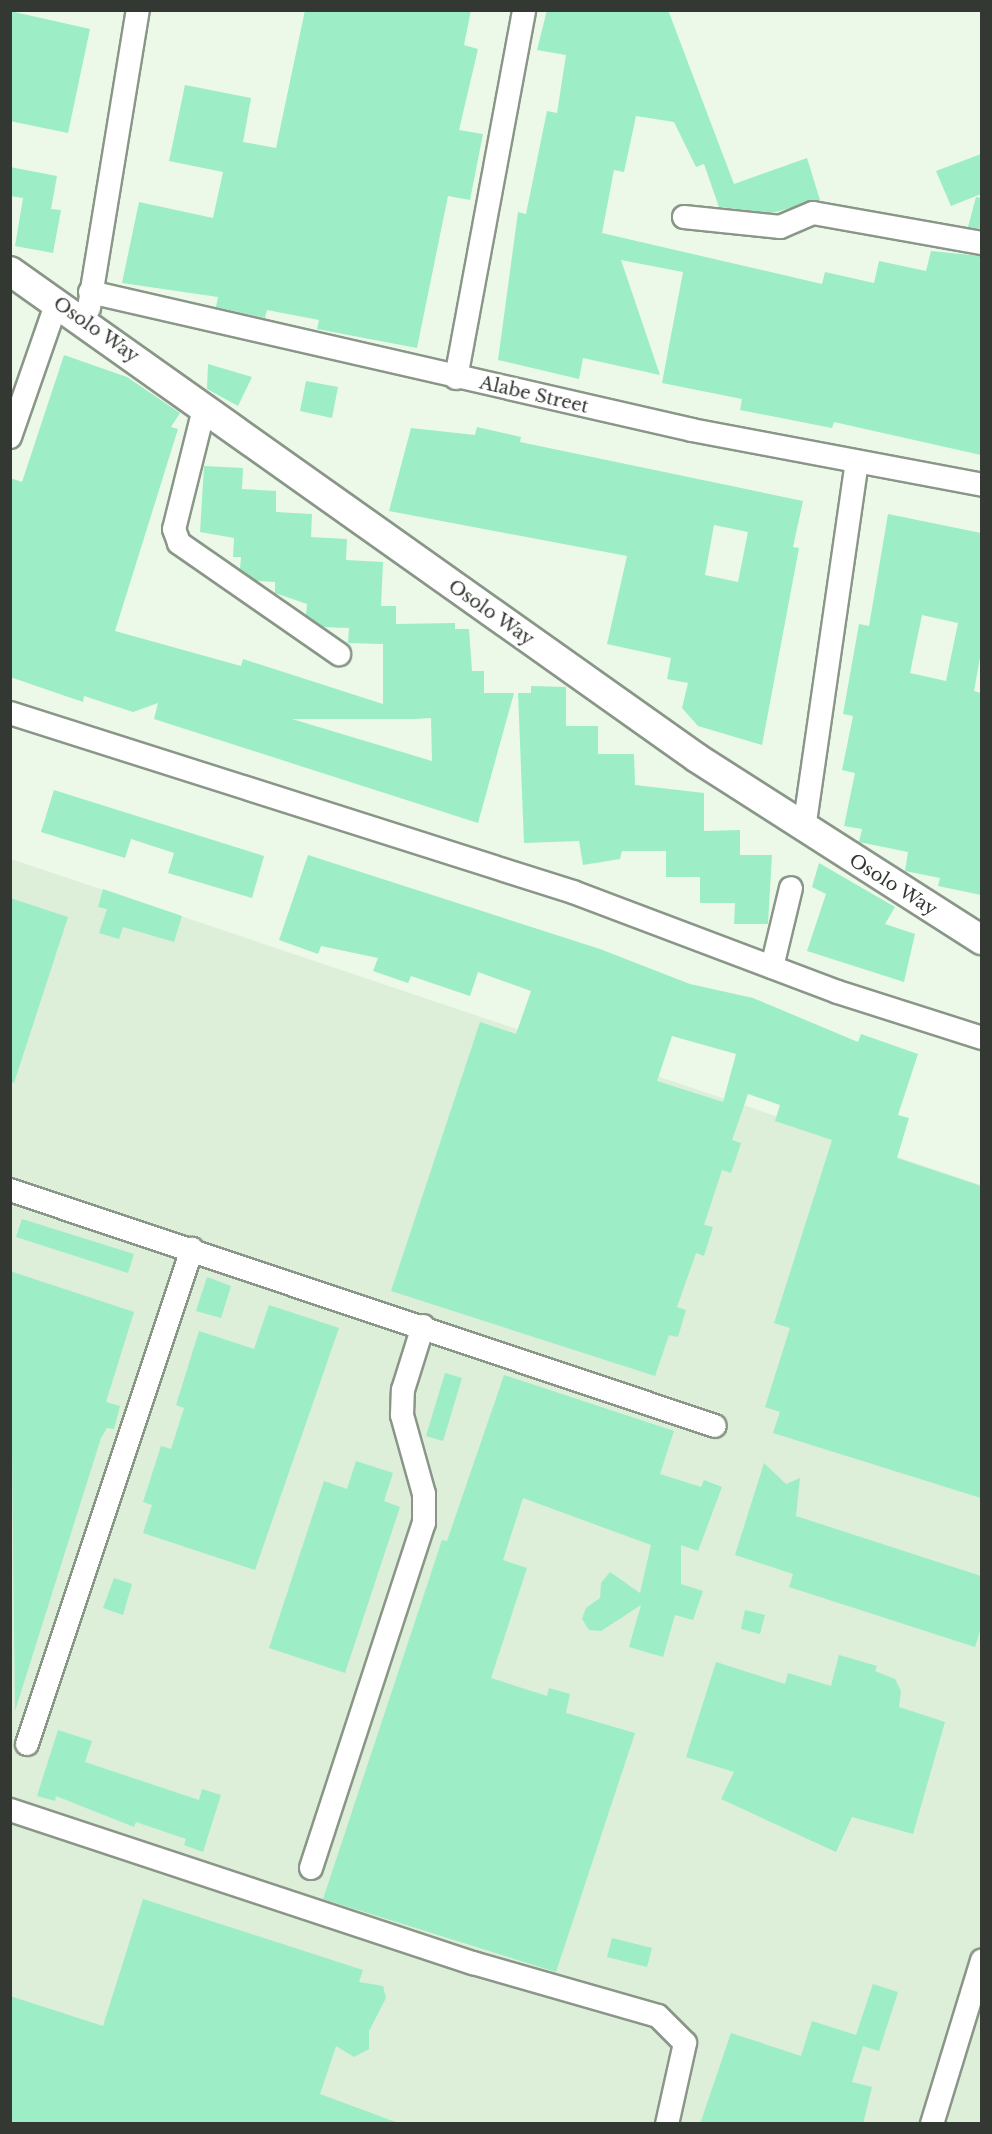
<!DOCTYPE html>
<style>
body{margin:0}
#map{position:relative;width:992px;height:2134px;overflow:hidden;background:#ecf9e9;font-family:"Libre Baskerville",serif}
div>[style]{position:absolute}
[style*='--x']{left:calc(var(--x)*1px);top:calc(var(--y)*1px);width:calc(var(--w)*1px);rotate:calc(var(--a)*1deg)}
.built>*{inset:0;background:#ddeed9}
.building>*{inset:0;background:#9dedc7}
.roads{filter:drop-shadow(2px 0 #8a9688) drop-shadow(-2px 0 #8a9688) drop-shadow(0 2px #8a9688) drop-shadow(0 -2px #8a9688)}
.minor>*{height:22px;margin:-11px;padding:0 11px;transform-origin:11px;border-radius:11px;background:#fff}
.major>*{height:28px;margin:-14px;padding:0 14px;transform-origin:14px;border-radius:14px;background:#fff}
span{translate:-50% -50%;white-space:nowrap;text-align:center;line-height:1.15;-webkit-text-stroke:5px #fff;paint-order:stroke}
.street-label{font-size:18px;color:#333832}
.frame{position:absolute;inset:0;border:12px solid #333832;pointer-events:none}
</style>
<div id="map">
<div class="built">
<div style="clip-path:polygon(11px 859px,981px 1185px,981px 2123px,11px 2124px)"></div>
</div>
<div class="building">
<div style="clip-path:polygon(305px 10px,471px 10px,464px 45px,478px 49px,459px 130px,483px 134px,470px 200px,448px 196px,417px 348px,317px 329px,319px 320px,267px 310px,265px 318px,216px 307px,218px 297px,122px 283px,139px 202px,213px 218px,223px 172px,169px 161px,185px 85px,251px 98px,243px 142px,276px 148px)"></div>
<div style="clip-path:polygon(547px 10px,668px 10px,734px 184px,807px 158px,820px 200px,772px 213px,719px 207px,704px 164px,696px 167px,674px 122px,636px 116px,624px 172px,614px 170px,602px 233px,822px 284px,825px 272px,874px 283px,879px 261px,926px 271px,931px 251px,981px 256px,981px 455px,834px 422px,832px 428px,740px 410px,742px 399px,662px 383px,683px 272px,621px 260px,660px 375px,583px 358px,579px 379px,498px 360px,518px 212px,526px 214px,547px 111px,557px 113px,566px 55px,537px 50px)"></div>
<div style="clip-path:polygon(10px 11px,90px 29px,68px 133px,10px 121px)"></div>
<div style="clip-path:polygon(981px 154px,981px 194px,951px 206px,936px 171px)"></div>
<div style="clip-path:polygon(10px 167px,57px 176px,51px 209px,61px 210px,53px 253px,15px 246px,23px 198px,10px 196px)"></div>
<div style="clip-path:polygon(976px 197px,981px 198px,981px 229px,968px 227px)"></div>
<div style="clip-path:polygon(evenodd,64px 355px,127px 377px,180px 413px,171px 427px,178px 429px,115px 631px,241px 666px,243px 659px,383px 704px,383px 644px,348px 643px,349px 628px,323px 627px,306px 615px,307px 604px,275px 593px,275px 582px,257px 581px,240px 569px,241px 557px,233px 557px,234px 538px,200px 532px,204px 466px,243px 468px,242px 489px,276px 491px,276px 512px,312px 514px,311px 537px,347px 539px,346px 560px,383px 562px,381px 606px,396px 606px,396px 624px,455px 623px,455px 629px,469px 629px,472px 671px,484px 671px,484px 693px,514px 693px,478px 823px,154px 719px,158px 703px,133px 712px,84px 696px,83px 702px,10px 677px,10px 478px,22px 482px,64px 355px,431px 718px,432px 761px,292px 719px,415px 719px,431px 718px)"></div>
<div style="clip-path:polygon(208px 364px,252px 377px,238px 406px,207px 389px)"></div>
<div style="clip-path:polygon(306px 381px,338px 387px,332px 418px,300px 411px)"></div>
<div style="clip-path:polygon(evenodd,477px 427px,521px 437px,520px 442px,803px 501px,793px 547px,799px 548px,762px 745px,698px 726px,682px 708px,688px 683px,667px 679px,671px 658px,607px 644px,627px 556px,389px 511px,411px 428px,475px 435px,477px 427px,714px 525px,748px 532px,738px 582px,705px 575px,714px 525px)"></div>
<div style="clip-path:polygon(evenodd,888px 514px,981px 533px,981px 652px,974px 691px,981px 693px,981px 895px,938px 886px,940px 878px,905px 871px,908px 852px,859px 842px,862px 829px,844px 826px,855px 773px,842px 770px,853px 716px,843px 714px,859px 624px,869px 626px,888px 514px,922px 615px,958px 623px,946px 681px,910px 673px,922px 615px)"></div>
<div style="clip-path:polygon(531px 686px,566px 687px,566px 726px,598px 726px,598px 754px,634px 754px,635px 785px,704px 793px,704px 831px,740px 830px,740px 855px,772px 855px,768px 924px,734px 924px,735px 903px,700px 903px,700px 877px,666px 877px,666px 851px,622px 851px,620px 859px,583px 865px,579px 841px,524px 843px,518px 693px,531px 693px)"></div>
<div style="clip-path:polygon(54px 790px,264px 856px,252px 898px,168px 873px,174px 853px,131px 839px,125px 858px,41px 832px)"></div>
<div style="clip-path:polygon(evenodd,308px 855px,600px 949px,690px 984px,753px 998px,858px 1042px,861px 1034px,918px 1054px,898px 1115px,909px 1118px,897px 1158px,981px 1186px,981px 1498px,773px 1433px,780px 1412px,765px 1407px,790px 1328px,774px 1323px,832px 1140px,775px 1121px,780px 1105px,748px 1094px,732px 1140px,741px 1143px,731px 1173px,722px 1170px,704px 1225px,713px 1227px,704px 1256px,696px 1253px,677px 1307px,686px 1310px,678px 1337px,669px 1335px,655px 1376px,391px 1291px,480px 1022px,516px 1034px,531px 991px,478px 972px,470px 996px,411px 976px,408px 983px,373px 971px,378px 958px,321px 946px,318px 954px,279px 940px,308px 855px,672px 1036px,736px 1054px,723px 1102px,657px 1081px,672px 1036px)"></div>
<div style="clip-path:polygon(819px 863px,895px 907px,885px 924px,915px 934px,904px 982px,807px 951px,826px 894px,812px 887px)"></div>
<div style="clip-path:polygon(103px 889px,182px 916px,174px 942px,123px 927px,119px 939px,99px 933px,107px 909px,98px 907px)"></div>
<div style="clip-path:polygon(10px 898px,68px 917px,14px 1083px,10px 1082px)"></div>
<div style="clip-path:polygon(22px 1219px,134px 1254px,128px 1273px,16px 1237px)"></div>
<div style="clip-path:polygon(10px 1271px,134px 1312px,106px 1402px,120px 1406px,114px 1429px,107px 1428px,101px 1438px,15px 1711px)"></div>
<div style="clip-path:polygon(207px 1277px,231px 1286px,221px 1318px,196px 1311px)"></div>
<div style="clip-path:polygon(269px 1305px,339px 1328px,255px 1570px,143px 1533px,152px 1505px,143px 1502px,161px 1446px,171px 1449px,184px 1408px,176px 1405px,199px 1331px,254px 1349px)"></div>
<div style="clip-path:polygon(445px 1373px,462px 1378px,443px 1441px,426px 1436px)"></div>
<div style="clip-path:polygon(504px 1375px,674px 1431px,660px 1474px,701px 1487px,704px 1480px,722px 1487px,698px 1551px,681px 1545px,681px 1584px,703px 1591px,693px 1620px,675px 1615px,663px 1657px,629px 1647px,641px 1605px,601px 1631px,589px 1630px,582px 1619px,586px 1608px,600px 1598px,601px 1583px,610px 1572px,640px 1593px,651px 1545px,523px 1498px,503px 1560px,527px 1568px,491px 1678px,547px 1696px,549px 1688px,570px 1694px,566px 1713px,635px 1733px,556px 1972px,323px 1899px,442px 1540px,447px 1541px)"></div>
<div style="clip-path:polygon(356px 1461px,393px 1473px,384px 1501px,400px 1507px,345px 1673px,269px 1648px,324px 1481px,347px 1489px)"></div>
<div style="clip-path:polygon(764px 1463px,786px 1484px,800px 1478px,796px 1516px,981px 1576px,981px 1627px,975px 1647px,789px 1587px,793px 1574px,735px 1555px)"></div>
<div style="clip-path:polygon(114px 1578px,132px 1584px,123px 1615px,103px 1608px)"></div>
<div style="clip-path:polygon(745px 1610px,765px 1615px,760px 1634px,741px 1629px)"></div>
<div style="clip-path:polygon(839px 1655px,877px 1666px,875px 1671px,895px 1679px,901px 1691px,899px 1707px,945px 1722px,913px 1834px,852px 1817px,836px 1852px,721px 1799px,734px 1772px,686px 1757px,716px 1662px,785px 1684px,788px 1673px,831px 1686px)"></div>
<div style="clip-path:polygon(58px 1730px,92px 1741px,85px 1762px,199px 1800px,202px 1789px,221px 1795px,203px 1852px,184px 1845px,186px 1839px,136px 1822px,134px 1827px,56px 1796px,55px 1801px,37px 1796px)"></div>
<div style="clip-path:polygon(143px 1899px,363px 1970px,359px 1982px,383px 1986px,386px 1998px,369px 2031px,369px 2049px,354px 2057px,336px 2046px,320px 2094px,401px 2124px,10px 2124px,10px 1996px,103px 2026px)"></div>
<div style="clip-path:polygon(612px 1938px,652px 1948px,647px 1967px,607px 1957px)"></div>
<div style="clip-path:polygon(873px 1984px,898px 1992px,879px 2051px,863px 2046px,852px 2082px,872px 2087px,863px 2124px,700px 2124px,731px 2033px,801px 2056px,812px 2021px,856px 2035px)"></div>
</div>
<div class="roads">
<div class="minor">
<div style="--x:684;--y:217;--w:97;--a:5.9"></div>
<div style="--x:780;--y:227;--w:36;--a:-23"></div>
<div style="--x:813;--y:213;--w:172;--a:10.1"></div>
<div style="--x:90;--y:292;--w:618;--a:12.91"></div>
<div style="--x:692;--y:430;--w:295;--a:10.7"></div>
<div style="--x:89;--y:308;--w:302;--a:-80.7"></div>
<div style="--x:456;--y:378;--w:374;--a:-79.5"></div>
<div style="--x:204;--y:409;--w:124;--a:104"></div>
<div style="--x:174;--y:529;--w:15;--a:70"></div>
<div style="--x:179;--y:543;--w:195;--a:34.8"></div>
<div style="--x:10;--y:437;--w:143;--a:-70.8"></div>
<div style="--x:10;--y:713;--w:591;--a:17.64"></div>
<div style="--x:573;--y:892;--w:283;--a:20.7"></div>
<div style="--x:838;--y:992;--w:151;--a:17.7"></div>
<div style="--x:804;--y:829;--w:370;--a:-81.8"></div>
<div style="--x:772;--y:967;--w:81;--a:-76.5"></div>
<div style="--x:10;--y:1190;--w:743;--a:18.51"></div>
<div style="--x:27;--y:1744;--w:522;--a:-71.57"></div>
<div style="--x:10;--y:1810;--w:488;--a:18.3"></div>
<div style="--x:473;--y:1963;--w:192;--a:16"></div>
<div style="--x:658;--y:2016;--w:38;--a:45"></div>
<div style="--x:685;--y:2043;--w:83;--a:102.5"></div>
<div style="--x:311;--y:1868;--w:363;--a:-71.9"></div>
<div style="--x:424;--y:1523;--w:29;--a:-90"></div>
<div style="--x:424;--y:1494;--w:82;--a:-105.6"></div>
<div style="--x:402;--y:1415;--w:25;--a:-88"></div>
<div style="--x:403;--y:1390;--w:67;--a:-72.6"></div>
<div style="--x:932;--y:2124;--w:171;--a:-73"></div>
</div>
<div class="major">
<div style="--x:10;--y:271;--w:842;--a:35.33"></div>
<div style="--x:697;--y:758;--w:338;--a:32.6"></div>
</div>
</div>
<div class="street-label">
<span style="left:96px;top:330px;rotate:35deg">Osolo Way</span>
<span style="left:534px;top:395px;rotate:13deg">Alabe Street</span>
<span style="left:491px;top:613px;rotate:35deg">Osolo Way</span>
<span style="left:893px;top:885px;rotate:32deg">Osolo Way</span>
</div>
<div class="frame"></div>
</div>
